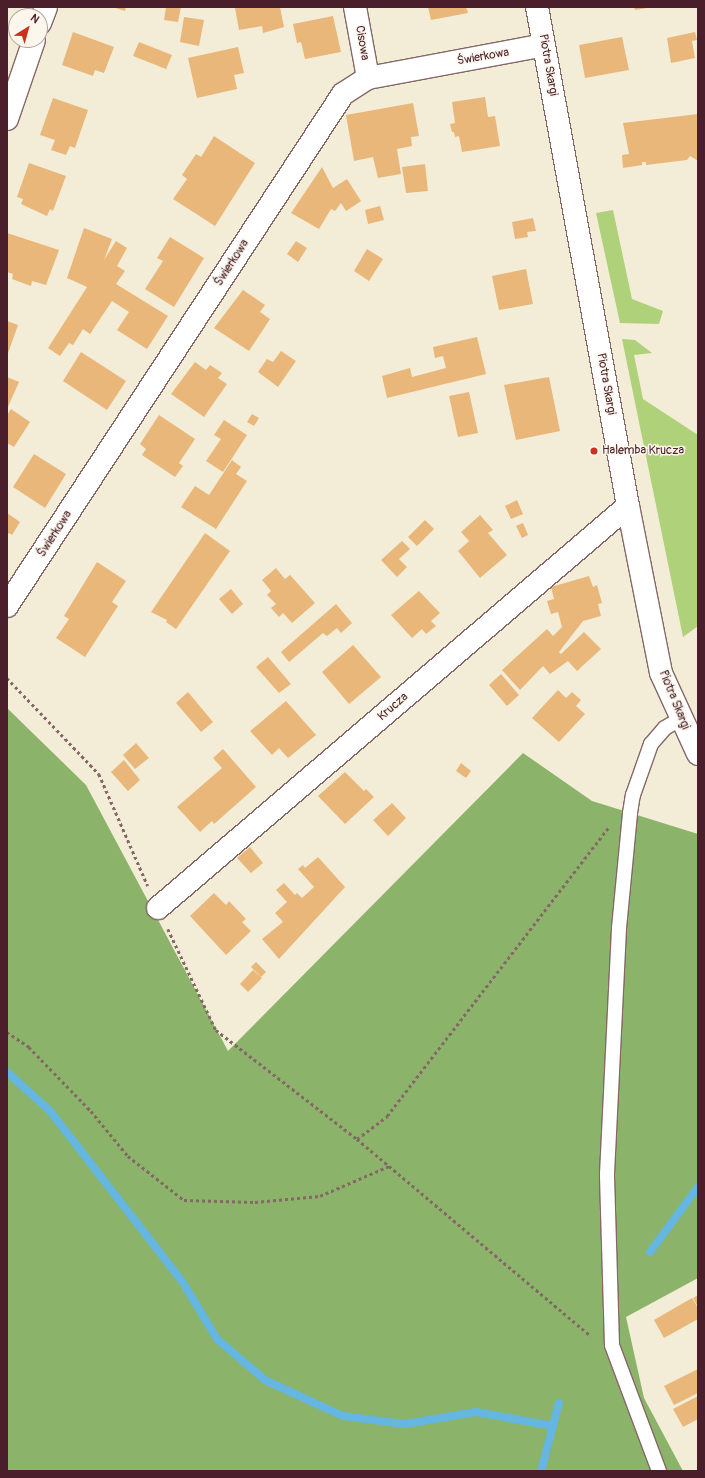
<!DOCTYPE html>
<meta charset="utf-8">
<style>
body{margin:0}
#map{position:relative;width:705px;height:1478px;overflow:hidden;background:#f3edd7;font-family:Pangolin,sans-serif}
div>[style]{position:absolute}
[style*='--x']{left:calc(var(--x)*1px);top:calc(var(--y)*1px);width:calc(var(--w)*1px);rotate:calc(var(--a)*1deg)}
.green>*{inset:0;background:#afd17a}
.forest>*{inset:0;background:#8bb36a}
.stream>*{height:8px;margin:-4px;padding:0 4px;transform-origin:4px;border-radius:4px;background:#65b6e0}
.building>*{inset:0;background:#e9b779}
.path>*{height:2.5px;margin-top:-1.25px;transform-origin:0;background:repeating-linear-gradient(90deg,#856767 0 3px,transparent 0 6px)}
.roads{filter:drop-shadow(1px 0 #856767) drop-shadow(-1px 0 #856767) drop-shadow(0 1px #856767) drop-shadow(0 -1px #856767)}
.lane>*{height:14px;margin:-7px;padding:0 7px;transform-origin:7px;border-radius:7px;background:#fff}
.street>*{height:22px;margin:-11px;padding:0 11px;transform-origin:11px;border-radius:11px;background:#fff}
.secondary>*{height:22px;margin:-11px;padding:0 11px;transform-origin:11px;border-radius:11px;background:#fff}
.dots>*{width:11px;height:11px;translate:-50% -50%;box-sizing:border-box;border:2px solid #fbf7ec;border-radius:50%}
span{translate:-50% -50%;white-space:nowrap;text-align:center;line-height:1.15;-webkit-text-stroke:3px #fbf7ec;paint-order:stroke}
.street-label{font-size:12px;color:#4a1f2b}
.poi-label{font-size:12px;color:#4a1f2b}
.left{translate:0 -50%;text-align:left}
.frame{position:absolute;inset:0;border:8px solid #4a1f2b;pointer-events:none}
.north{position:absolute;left:8px;top:8px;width:40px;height:40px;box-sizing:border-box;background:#fbf7ec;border:1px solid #b4a19f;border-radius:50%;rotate:37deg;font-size:11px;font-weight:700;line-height:16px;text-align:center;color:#4a1f2b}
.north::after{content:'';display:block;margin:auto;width:14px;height:18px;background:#c8321e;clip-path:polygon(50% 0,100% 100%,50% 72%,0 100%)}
</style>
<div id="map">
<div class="green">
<div style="clip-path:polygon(613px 210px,632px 299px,663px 311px,659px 324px,620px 323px,596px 213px)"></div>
<div style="clip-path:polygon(622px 339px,635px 340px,652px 353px,634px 355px,643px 399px,698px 435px,698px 626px,683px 637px)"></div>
</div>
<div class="forest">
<div style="clip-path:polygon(7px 708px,86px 785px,228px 1051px,523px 753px,592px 801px,698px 834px,698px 1278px,626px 1317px,644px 1398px,683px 1471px,7px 1471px)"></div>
</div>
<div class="stream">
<div style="--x:7;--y:1072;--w:58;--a:42.2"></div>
<div style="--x:50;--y:1111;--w:215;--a:52.2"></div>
<div style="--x:182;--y:1281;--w:68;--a:58.9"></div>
<div style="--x:217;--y:1339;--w:63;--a:40.5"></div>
<div style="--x:265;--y:1380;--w:86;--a:24.8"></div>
<div style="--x:343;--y:1416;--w:63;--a:7.4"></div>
<div style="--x:405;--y:1424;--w:72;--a:-9.6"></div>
<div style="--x:476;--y:1412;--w:78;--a:10.3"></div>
<div style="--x:650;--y:1252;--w:81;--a:-53.6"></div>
<div style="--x:541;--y:1471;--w:70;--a:-75.2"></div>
</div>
<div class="building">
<div style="clip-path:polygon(112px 7px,126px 7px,125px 11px)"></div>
<div style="clip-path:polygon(166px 7px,181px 7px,178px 22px,164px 20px)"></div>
<div style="clip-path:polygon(243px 7px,280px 7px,284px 27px,263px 33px,262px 26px,239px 30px,235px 8px)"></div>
<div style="clip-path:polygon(428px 7px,466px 7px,468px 13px,431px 20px)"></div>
<div style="clip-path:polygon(634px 7px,647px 7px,647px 8px,635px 10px)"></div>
<div style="clip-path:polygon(333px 16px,341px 52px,305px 59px,301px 42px,297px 43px,293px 24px)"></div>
<div style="clip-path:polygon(184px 17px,204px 20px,199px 46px,180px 42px)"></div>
<div style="clip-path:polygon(73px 32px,114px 47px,104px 73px,95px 70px,93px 76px,62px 65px)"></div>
<div style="clip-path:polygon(695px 32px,697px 40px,692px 41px,695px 58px,671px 63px,667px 38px)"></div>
<div style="clip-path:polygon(622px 37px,629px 70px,585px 78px,579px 45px)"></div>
<div style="clip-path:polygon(139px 42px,172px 55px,166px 69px,133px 56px)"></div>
<div style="clip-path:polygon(238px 47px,244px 73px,234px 75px,237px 89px,197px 98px,188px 58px)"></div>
<div style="clip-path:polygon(485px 97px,488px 117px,495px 116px,500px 146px,462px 152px,459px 136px,455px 137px,454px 132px,452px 132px,450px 124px,455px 123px,452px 102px)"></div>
<div style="clip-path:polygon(53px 98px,88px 110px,75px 148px,70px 146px,66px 155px,51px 150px,55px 140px,40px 135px)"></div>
<div style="clip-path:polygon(413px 103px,419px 136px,411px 137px,412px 146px,397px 149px,401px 174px,378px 178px,373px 157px,354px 161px,346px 115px)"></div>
<div style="clip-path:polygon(698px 114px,698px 161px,690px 156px,687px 160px,646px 165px,646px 162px,642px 162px,642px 165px,623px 168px,622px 155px,629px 154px,623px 123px)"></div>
<div style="clip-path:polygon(214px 136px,255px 163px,215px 226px,173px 199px,187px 179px,182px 175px,196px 154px,201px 157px)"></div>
<div style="clip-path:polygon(29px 163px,66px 176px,53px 211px,50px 209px,47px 216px,21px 204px,23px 199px,17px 197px)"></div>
<div style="clip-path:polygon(425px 164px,428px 191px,406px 193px,402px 167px)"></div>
<div style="clip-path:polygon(322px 167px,333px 188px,347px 179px,361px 201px,346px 211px,341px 203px,335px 211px,331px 209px,319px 229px,291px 213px)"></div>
<div style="clip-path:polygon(380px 206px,384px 220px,368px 224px,365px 210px)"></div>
<div style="clip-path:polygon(533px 218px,536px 231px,527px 232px,528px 237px,515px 239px,512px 222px)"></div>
<div style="clip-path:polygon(84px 228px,112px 239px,104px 260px,116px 241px,127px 248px,117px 266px,125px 271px,116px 284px,168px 316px,147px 349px,117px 330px,129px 312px,112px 301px,90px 334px,83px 329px,73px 345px,69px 343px,60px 356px,48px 348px,87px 287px,67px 278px)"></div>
<div style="clip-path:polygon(7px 233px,59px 250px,46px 285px,32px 281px,31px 286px,12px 279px,13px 274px,7px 272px)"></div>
<div style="clip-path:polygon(170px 237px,204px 258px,174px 307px,145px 289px,163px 261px,157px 258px)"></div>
<div style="clip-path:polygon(296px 241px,307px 248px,298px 262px,287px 254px)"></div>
<div style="clip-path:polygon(367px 249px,383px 259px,369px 281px,354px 271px)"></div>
<div style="clip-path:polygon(526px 269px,533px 304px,499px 310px,492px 276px)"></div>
<div style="clip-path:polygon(243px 290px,265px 305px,260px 312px,270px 319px,249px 351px,214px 328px)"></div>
<div style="clip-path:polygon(7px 321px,18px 325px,7px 356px)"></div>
<div style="clip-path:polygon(477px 337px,486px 374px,387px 398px,382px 376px,410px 368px,412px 377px,446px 368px,443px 356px,435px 358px,433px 347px)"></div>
<div style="clip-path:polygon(281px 351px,296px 361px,278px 387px,258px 372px,267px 359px,273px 362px)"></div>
<div style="clip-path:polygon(81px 352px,126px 381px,107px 410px,63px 381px)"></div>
<div style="clip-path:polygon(195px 362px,206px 370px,210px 365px,222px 373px,218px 378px,227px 384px,204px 417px,171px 394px)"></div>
<div style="clip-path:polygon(7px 377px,19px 382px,7px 409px)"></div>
<div style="clip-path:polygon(549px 377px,560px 431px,516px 440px,504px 385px)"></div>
<div style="clip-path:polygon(469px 392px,478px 433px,458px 437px,449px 396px)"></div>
<div style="clip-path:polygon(11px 409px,30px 422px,14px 447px,7px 443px,7px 415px)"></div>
<div style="clip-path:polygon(252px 414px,259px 418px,254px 426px,247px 422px)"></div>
<div style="clip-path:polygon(159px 415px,195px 439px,179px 463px,183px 466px,175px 477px,142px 455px,146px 449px,140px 444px)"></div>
<div style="clip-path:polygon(224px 420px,247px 435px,223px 472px,206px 461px,221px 439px,214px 435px)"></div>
<div style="clip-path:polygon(34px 454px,66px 474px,45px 508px,13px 487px)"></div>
<div style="clip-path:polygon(232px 460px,241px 467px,236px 474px,247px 481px,216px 529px,181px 507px,195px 486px,209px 495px)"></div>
<div style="clip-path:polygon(517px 500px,523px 514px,511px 519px,505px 506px)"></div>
<div style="clip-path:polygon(7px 513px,20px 522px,12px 535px,9px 533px,7px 535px)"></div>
<div style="clip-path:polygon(480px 515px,493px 530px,488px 533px,507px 555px,480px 578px,458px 551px,469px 541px,461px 532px)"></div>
<div style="clip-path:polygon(425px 520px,434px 529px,417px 546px,408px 537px)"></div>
<div style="clip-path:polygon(523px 523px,528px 535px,522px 538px,516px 526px)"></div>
<div style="clip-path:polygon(205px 533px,230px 551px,176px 629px,166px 622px,167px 620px,151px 612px)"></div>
<div style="clip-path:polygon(402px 541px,410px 549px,399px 559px,407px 567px,397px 577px,381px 560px)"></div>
<div style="clip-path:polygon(97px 562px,126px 581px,112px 602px,118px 606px,85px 657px,56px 638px,69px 619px,64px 616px)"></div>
<div style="clip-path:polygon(276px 568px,285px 579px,290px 575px,315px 603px,292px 623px,283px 613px,279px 617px,271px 608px,276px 604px,267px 595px,271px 591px,262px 580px)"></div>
<div style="clip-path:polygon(589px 576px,593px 587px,597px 585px,602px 603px,598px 604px,601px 616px,583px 621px,559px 652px,561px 654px,584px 632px,601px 649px,577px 671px,568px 661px,550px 674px,543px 666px,520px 690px,502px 670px,547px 629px,553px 636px,562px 627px,558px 612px,551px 614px,547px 601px,554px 599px,551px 587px)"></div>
<div style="clip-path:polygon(231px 589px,243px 604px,232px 614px,219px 599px)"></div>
<div style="clip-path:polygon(419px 591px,440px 613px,431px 621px,436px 626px,426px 634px,422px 629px,412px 638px,391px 615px)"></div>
<div style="clip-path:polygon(336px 604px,352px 623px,341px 633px,337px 628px,327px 636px,323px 633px,289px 662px,281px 652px)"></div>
<div style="clip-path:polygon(353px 645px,381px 677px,349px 704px,322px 672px)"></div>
<div style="clip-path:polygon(268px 657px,291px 684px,279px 693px,256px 667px)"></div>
<div style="clip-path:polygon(501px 674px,519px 695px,507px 706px,489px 685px)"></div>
<div style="clip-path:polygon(558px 690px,566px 698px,572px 692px,581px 700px,576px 706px,585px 714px,559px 742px,532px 718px)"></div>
<div style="clip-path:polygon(188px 692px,213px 722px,201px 732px,176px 703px)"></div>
<div style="clip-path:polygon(286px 701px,316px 735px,288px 758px,279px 748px,272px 755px,250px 731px)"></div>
<div style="clip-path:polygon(136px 743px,149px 758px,135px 769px,123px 755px)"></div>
<div style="clip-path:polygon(223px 749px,256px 787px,214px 824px,212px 821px,200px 832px,177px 807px,222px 768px,213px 758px)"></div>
<div style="clip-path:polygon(124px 760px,140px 780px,128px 791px,111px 772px)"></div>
<div style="clip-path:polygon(461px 763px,471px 771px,466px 778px,456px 771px)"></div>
<div style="clip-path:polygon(345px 772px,364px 791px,366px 789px,374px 797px,345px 824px,318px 796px)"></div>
<div style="clip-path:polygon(392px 803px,406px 818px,388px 836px,373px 820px)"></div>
<div style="clip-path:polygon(250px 847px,263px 863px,251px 873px,237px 858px)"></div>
<div style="clip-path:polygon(318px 857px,345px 887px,279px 959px,262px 939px,283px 922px,275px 913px,287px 902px,276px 890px,284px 883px,295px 895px,297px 893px,302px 898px,314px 887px,298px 869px,303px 865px,305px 868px)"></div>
<div style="clip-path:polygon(214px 893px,226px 905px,229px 901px,246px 919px,242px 922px,251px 931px,226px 955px,190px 916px)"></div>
<div style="clip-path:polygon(256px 962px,266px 972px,261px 977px,251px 967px)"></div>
<div style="clip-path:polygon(253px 970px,262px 978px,248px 992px,240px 984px)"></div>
<div style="clip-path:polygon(698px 1295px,698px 1307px,693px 1298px)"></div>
<div style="clip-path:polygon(692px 1298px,698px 1308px,698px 1319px,664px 1338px,654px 1320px)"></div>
<div style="clip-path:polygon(698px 1369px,698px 1393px,674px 1405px,664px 1386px)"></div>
<div style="clip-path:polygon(698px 1396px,698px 1419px,683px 1427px,673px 1409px)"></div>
</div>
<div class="path">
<div style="--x:7;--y:678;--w:133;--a:46.2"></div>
<div style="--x:99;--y:774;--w:122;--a:66.4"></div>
<div style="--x:168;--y:929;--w:112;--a:64.6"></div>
<div style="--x:216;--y:1030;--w:178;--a:37.7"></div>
<div style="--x:357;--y:1139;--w:38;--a:-37"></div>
<div style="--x:387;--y:1116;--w:363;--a:-52.5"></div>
<div style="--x:7;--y:1032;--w:27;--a:34"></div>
<div style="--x:29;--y:1047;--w:89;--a:45.9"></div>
<div style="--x:91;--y:1111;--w:58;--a:50.6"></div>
<div style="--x:128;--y:1156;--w:71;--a:38.2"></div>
<div style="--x:184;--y:1200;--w:71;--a:1.6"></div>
<div style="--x:255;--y:1202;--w:65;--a:-5.3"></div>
<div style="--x:320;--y:1196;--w:75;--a:-23.5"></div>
<div style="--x:357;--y:1139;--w:306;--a:40.1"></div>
</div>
<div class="roads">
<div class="lane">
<div style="--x:659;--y:1471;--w:134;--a:-110.5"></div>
<div style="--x:612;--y:1345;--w:171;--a:-91.7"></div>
<div style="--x:607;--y:1174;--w:246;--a:-87.2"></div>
<div style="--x:619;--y:928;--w:116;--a:-84.5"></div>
<div style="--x:630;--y:813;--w:18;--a:-81"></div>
<div style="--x:633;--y:795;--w:54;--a:-70.6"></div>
<div style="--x:651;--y:744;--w:21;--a:-49"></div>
<div style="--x:665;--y:728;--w:17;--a:-31"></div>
</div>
<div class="street">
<div style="--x:355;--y:7;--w:72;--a:79.6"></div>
<div style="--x:40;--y:23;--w:17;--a:-69"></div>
<div style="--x:7;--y:119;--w:83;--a:-71.1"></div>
<div style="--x:7;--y:606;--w:612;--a:-56.73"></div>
<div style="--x:343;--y:94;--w:30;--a:-33"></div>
<div style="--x:368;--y:78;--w:179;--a:-10.6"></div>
<div style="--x:158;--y:908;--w:618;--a:-40.54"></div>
</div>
<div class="secondary">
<div style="--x:537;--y:7;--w:507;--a:79.66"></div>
<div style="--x:628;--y:506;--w:170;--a:78.8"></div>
<div style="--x:661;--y:673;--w:89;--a:65.4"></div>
</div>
</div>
<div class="dots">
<div style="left:594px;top:451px;background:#c8321e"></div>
</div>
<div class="street-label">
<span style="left:362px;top:43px;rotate:80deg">Cisowa</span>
<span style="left:483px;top:57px;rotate:-10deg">Świerkowa</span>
<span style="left:548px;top:65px;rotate:80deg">Piotra Skargi</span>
<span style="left:232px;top:263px;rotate:-57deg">Świerkowa</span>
<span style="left:606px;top:384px;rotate:80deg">Piotra Skargi</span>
<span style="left:55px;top:534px;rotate:-57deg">Świerkowa</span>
<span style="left:674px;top:700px;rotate:68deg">Piotra Skargi</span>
<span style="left:393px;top:707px;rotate:-41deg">Krucza</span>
</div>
<div class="poi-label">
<span class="left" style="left:602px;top:451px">Halemba Krucza</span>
</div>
<div class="frame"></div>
<div class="north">N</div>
</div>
